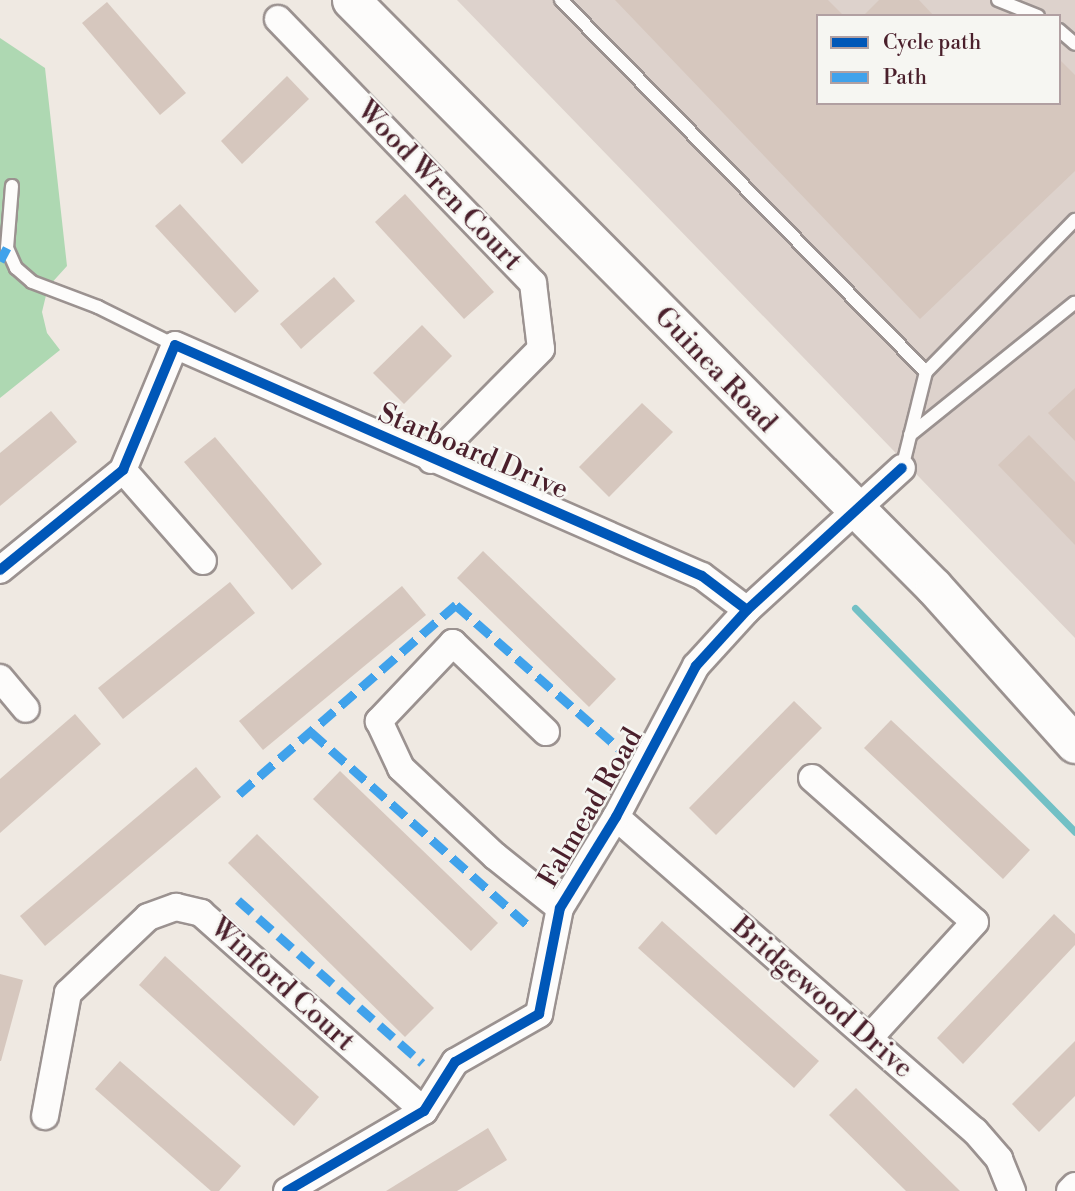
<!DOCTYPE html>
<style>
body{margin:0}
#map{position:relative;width:1075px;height:1191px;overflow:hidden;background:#efe9e2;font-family:"Libre Bodoni",serif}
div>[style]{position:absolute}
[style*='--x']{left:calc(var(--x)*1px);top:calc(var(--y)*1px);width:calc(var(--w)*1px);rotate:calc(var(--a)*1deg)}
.industrial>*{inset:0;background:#ddd2cc}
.green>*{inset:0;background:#aed8b2}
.stream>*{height:7px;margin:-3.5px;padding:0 3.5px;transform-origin:3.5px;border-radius:3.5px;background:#72c0c5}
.building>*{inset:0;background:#d6c7be}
.roads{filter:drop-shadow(2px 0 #9b9290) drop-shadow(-2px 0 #9b9290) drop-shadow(0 2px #9b9290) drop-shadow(0 -2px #9b9290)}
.service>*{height:12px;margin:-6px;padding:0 6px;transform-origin:6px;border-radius:6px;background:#fdfcfb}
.minor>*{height:26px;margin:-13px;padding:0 13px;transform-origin:13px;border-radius:13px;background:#fdfcfb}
.secondary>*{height:37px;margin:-18.5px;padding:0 18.5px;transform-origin:18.5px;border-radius:18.5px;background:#fdfcfb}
.quiet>*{height:9px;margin-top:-4.5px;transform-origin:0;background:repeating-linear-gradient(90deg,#40a2eb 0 18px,transparent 0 27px)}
.cycleway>*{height:10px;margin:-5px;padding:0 5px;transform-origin:5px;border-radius:5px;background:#0057b8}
span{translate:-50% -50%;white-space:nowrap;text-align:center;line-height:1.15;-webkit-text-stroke:5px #f6f6f2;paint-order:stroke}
.street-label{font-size:28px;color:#4a1f2b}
.legend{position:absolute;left:816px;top:14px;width:245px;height:91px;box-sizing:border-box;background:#f6f6f2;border:2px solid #b1a0a2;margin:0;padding:9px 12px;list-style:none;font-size:21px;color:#4a1f2b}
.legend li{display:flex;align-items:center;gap:14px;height:35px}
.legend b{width:35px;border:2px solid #b1a0a2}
</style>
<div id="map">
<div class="industrial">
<div style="clip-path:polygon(evenodd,457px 0,1075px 0,1075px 638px,921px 479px,457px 0,818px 16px,1059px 16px,1059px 103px,818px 103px,818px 16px)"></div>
</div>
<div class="green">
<div style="clip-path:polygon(0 38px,45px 68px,67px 266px,48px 287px,42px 312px,47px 333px,60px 350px,0 398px)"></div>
</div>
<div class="stream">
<div style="--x:855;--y:608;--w:314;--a:45.5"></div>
</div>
<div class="building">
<div style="clip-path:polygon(615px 0,828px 0,844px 16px,818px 16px,818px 103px,1059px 103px,1059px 59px,1075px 75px,1075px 171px,920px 319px)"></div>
<div style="clip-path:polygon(879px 0,919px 0,934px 16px,863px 16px)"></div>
<div style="clip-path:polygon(107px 2px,186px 93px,160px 115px,82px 23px)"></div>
<div style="clip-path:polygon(287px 76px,309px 99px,242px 164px,221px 141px)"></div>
<div style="clip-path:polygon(405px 194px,494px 292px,464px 319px,375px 222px)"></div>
<div style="clip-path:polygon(180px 204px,259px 291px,235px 313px,155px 226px)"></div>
<div style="clip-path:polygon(334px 277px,355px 301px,301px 349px,280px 324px)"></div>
<div style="clip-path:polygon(422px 325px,452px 356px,404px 404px,373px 373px)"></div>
<div style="clip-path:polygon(1075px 388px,1075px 441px,1048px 413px)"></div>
<div style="clip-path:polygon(642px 403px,673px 432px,609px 497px,579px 467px)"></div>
<div style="clip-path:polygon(51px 411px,77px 442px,0 506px,0 453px)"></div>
<div style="clip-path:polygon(1029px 435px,1075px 482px,1075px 545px,998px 465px)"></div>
<div style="clip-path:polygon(215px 437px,322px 564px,292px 590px,184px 462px)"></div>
<div style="clip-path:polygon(483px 551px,616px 679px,589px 707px,457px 578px)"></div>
<div style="clip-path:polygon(230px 582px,255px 613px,123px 719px,98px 688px)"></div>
<div style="clip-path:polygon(402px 586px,426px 615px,263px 750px,239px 721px)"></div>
<div style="clip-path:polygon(794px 701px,822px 728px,716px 835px,689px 808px)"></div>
<div style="clip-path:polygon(75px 714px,101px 744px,0 833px,0 779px)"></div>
<div style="clip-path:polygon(891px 720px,1030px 850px,1003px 879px,864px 748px)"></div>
<div style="clip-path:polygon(196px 767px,221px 797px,45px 946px,20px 916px)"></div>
<div style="clip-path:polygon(340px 771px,498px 923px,471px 951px,313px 799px)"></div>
<div style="clip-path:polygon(257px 834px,434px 1008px,405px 1037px,228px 863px)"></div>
<div style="clip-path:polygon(1054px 914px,1075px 934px,1075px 945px,963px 1064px,937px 1038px)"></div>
<div style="clip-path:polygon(662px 921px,819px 1061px,794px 1088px,638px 948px)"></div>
<div style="clip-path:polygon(165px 956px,319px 1097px,294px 1126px,139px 985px)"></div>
<div style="clip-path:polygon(0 974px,23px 980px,1px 1061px,0 1061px)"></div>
<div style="clip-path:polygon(1075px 1041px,1075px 1096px,1039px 1132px,1012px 1104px)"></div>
<div style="clip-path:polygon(120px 1061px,241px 1166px,219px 1191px,211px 1191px,95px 1089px)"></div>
<div style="clip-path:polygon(856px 1088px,960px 1191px,906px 1191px,829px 1115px)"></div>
<div style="clip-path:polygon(488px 1128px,507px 1160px,457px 1191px,386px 1191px)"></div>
</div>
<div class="roads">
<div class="service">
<div style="--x:561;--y:0;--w:521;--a:45.54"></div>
<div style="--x:926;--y:372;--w:99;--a:104"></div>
<div style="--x:998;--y:0;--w:43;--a:21.8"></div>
<div style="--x:1059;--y:30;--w:21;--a:41"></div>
<div style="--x:12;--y:186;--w:62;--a:94.6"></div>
<div style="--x:7;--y:248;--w:22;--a:66"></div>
<div style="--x:16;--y:268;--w:21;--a:41"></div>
<div style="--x:32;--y:282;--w:71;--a:20.7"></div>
<div style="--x:98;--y:307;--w:86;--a:26.3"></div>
<div style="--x:926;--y:372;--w:213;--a:-45.6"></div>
<div style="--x:910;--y:435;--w:211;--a:-38.8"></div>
</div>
<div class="minor">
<div style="--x:278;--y:19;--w:367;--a:46"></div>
<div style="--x:533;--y:283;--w:66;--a:83.1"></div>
<div style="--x:541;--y:349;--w:156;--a:134.7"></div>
<div style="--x:123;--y:470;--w:121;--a:48.7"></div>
<div style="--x:0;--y:570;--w:159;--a:-39.1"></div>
<div style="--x:123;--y:470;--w:135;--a:-67.4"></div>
<div style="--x:175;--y:345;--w:575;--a:23.67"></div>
<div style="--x:702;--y:576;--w:56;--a:37.1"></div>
<div style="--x:0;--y:678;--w:40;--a:50"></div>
<div style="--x:546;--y:732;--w:129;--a:-136.3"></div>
<div style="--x:453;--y:643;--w:108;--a:133.5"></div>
<div style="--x:379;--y:721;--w:52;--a:64.9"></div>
<div style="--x:401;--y:768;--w:129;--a:43.1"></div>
<div style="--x:495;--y:856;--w:83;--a:38.7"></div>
<div style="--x:812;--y:778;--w:217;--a:41.5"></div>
<div style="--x:975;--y:922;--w:157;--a:132.4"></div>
<div style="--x:616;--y:817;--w:477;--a:41.2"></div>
<div style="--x:975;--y:1131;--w:37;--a:49"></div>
<div style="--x:999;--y:1159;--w:35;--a:68"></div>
<div style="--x:45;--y:1116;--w:125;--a:-79.4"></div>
<div style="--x:68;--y:993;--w:110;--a:-43.5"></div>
<div style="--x:148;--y:917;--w:30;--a:-20"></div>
<div style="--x:176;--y:907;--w:26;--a:13"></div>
<div style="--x:201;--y:913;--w:298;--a:41.6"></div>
<div style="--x:287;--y:1191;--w:159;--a:-30.3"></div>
<div style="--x:424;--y:1111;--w:58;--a:-57.7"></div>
<div style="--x:455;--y:1062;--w:97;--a:-29.7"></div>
<div style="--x:539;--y:1014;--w:108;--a:-78.8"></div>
<div style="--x:560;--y:908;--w:107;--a:-58.4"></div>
<div style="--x:616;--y:817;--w:171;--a:-62.1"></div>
<div style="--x:696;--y:666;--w:76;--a:-47.7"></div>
<div style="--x:747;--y:610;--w:210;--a:-42.5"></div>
<div style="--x:1070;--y:1191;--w:7;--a:-45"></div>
</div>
<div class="secondary">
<div style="--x:351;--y:0;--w:827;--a:45.2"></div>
<div style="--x:934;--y:587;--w:211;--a:48.1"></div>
</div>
</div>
<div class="quiet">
<div style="--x:0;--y:261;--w:15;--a:-62"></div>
<div style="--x:311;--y:732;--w:293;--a:41.7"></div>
<div style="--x:239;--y:794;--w:288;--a:-41.1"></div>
<div style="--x:456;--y:605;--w:220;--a:41.3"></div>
<div style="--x:238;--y:900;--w:246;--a:41.5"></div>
</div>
<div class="cycleway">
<div style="--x:0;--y:570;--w:159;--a:-39.1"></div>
<div style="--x:123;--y:470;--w:135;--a:-67.4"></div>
<div style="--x:175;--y:345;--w:575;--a:23.67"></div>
<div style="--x:702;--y:576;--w:56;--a:37.1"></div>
<div style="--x:287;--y:1191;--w:159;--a:-30.3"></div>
<div style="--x:424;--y:1111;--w:58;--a:-57.7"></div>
<div style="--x:455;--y:1062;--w:97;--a:-29.7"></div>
<div style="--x:539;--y:1014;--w:108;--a:-78.8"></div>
<div style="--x:560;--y:908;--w:107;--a:-58.4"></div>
<div style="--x:616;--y:817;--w:171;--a:-62.1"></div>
<div style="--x:696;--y:666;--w:76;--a:-47.7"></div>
<div style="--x:747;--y:610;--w:210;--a:-42.5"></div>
</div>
<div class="street-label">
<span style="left:439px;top:186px;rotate:46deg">Wood Wren Court</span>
<span style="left:715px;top:370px;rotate:46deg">Guinea Road</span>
<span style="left:473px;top:452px;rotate:23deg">Starboard Drive</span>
<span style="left:591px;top:808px;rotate:-60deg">Falmead Road</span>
<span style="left:282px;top:985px;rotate:42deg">Winford Court</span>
<span style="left:822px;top:998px;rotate:41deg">Bridgewood Drive</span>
</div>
<ul class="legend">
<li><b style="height:9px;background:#0057b8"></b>Cycle path</li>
<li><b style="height:9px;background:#40a2eb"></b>Path</li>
</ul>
</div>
